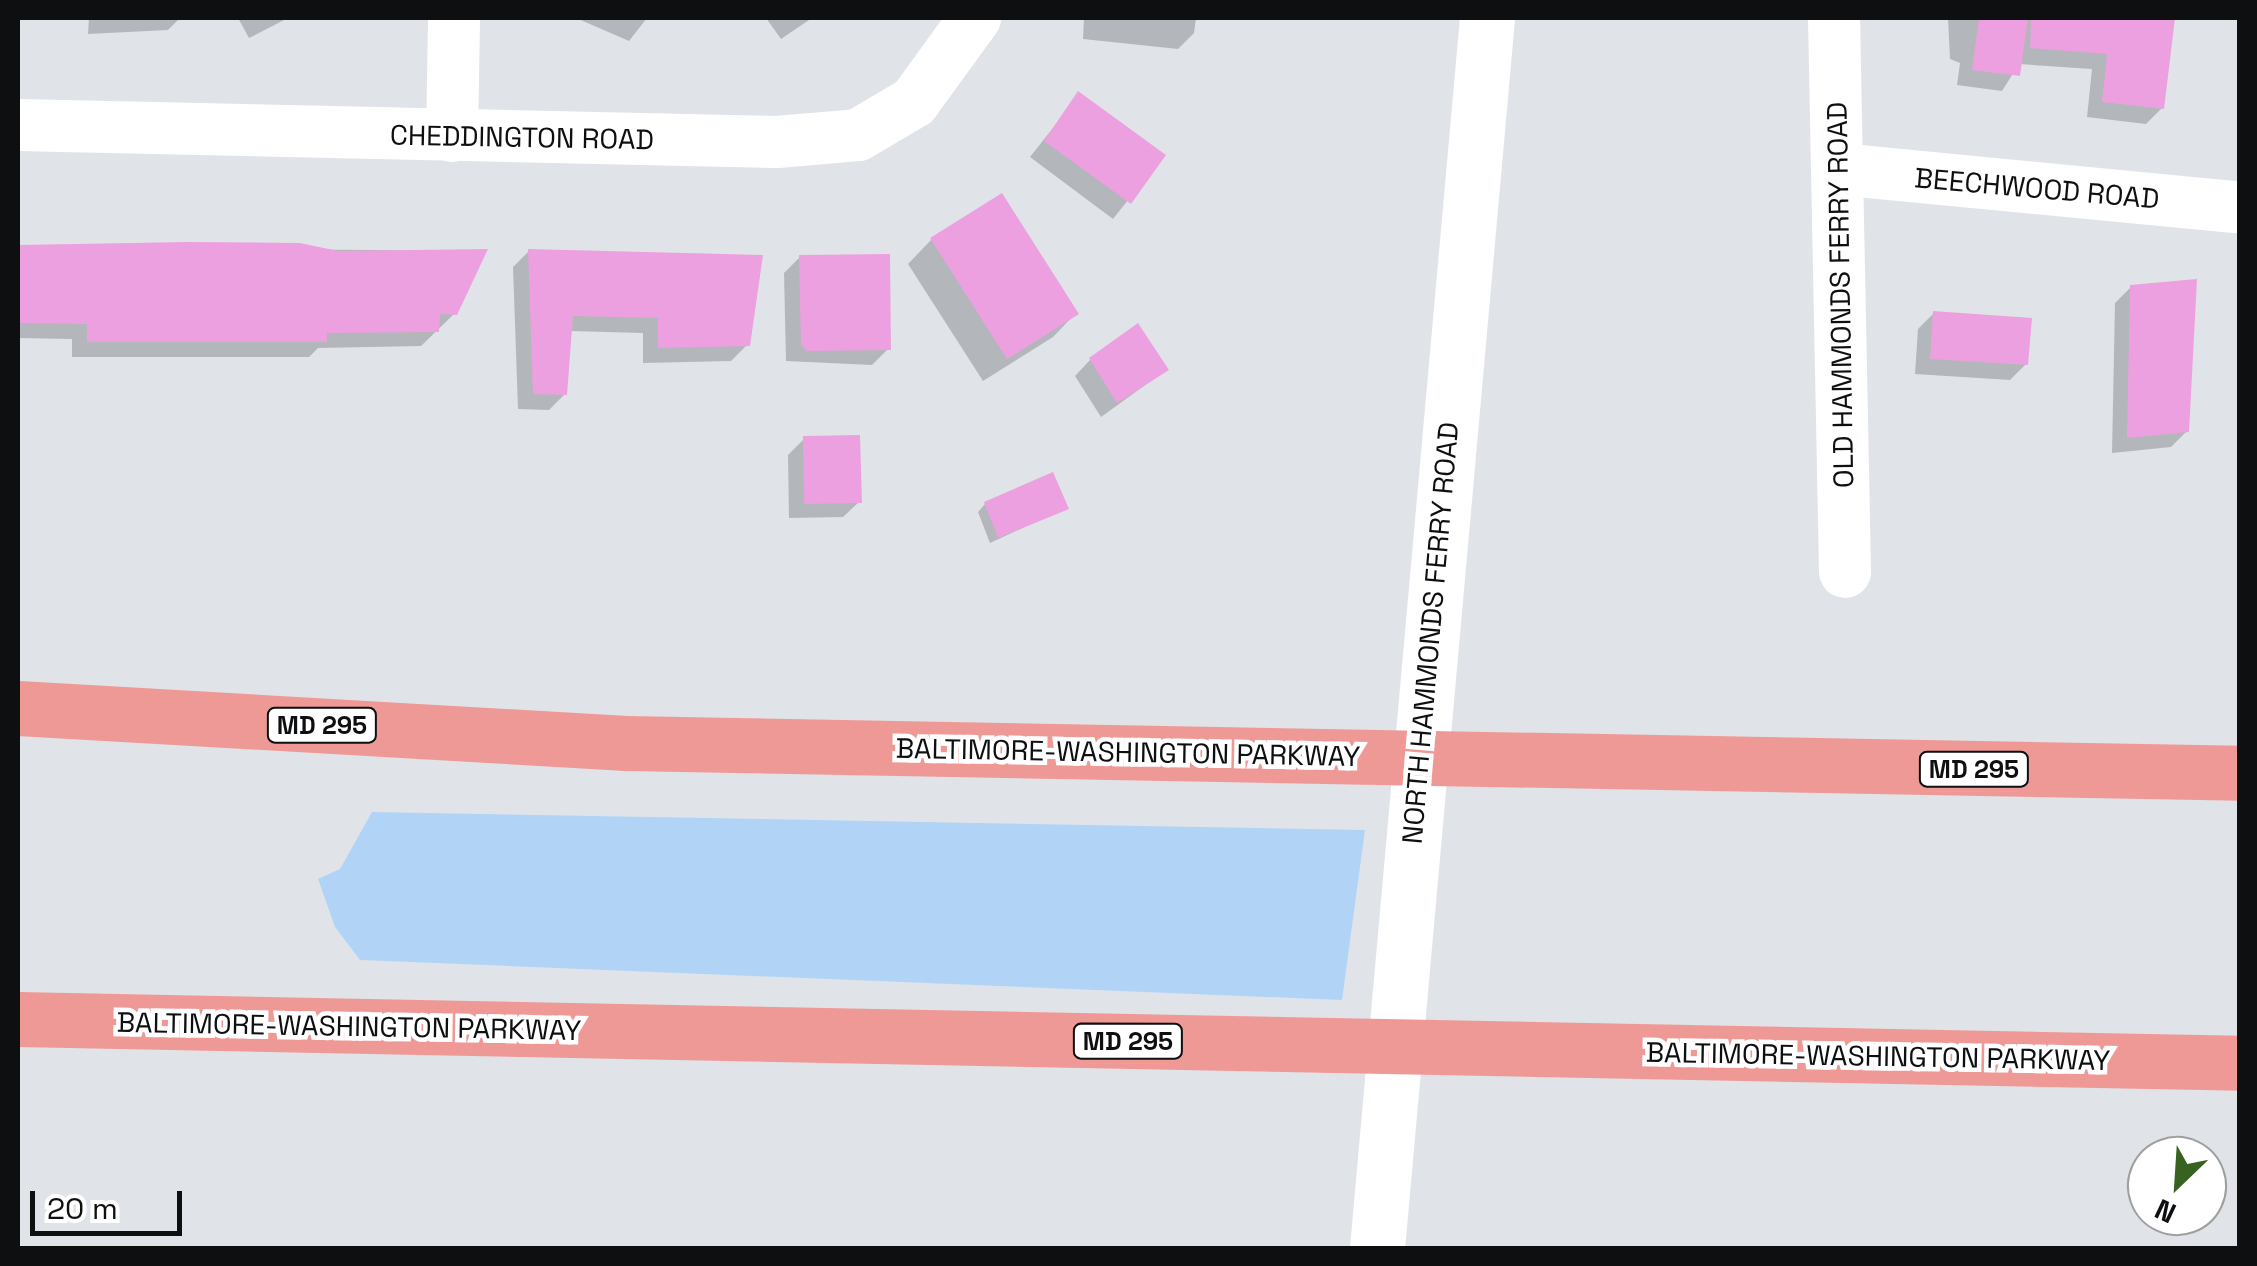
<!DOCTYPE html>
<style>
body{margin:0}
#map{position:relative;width:2257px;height:1266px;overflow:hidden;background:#e0e4e9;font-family:"Space Grotesk",sans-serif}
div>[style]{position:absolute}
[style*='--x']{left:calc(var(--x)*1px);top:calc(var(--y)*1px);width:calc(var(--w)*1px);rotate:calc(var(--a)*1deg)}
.green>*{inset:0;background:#b1d4f6}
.shadow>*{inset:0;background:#0003}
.building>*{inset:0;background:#eda0df}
.street>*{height:52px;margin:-26px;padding:0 26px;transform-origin:26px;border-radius:26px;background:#fff}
.secondary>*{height:55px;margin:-27.5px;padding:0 27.5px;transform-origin:27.5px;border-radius:27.5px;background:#fff}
.highway>*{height:55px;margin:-27.5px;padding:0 27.5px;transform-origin:27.5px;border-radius:27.5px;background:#ef9997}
span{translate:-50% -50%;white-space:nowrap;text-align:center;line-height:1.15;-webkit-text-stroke:9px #fff;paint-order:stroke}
.shield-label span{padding:2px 8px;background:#fff;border:2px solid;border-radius:8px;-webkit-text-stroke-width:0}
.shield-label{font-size:25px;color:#0e0f11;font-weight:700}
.street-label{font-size:28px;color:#0e0f11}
.frame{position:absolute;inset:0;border:20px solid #0e0f11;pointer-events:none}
.north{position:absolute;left:2127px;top:1136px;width:100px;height:100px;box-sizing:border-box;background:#fff;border:2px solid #9f9fa0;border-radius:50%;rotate:205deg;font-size:28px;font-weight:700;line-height:40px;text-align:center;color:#0e0f11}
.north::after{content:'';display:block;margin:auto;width:35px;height:45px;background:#376220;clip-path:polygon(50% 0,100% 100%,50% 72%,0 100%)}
.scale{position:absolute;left:30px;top:1191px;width:152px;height:45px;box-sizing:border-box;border:5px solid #0e0f11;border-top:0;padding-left:12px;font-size:30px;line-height:35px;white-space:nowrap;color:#0e0f11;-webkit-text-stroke:8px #fff;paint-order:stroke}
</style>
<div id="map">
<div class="green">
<div style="clip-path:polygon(372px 812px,1365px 830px,1342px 1000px,360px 960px,335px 927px,318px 879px,340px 869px)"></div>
</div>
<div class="shadow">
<div style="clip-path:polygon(89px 18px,180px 18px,168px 30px,88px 34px)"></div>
<div style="clip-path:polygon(238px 18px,288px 18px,249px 38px)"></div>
<div style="clip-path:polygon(576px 18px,647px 18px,629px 41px)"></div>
<div style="clip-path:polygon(766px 18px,812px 18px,781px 39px)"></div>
<div style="clip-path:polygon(1084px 18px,1196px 18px,1194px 33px,1178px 49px,1083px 39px)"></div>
<div style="clip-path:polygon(1948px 18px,2172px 22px,2162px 108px,2146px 124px,2087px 117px,2092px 69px,2019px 64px,2002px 91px,1957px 85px,1960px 63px,1950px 59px)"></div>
<div style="clip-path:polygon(1079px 95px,1163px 156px,1113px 219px,1030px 157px)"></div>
<div style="clip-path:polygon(1001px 196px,1076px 313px,1053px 337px,983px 381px,908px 264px,931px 240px)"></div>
<div style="clip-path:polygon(18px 241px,19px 247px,484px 251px,455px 313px,421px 346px,318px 348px,309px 357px,72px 357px,72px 339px,18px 338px)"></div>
<div style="clip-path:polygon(529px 251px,747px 345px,731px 361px,643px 363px,643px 333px,569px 331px,565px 394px,549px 410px,518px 409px,513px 267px)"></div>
<div style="clip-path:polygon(800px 257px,888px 349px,872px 365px,786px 361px,784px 273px)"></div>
<div style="clip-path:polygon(2131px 287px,2187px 431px,2171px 447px,2112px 453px,2115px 303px)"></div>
<div style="clip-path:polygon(1934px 313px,2026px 364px,2010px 380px,1915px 374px,1918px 329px)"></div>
<div style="clip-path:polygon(1090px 360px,1166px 370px,1101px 417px,1075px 376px)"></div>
<div style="clip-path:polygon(804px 439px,859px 502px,843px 517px,789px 518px,788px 455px)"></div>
<div style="clip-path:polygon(985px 504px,1066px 508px,990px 543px,978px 512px)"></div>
</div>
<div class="building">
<div style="clip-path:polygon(1979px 18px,2028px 18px,2020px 76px,1972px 70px)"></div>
<div style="clip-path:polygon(2031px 18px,2175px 18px,2164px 109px,2102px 102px,2107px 54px,2030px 48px)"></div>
<div style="clip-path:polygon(1078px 91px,1166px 155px,1131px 204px,1044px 141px)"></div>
<div style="clip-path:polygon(1002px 193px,1079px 314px,1007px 359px,930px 238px)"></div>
<div style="clip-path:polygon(187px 242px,300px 243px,338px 251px,488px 249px,457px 315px,440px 314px,439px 332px,327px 333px,327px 342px,87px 342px,87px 324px,19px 323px,18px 245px)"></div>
<div style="clip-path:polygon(528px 249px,763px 255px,750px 346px,658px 348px,658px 318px,573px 316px,567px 395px,533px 394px)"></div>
<div style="clip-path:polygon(890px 254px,891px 350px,807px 351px,801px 345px,799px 255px)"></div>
<div style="clip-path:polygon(2197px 279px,2189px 432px,2127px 438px,2130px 285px)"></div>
<div style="clip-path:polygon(1933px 311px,2032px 318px,2028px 365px,1930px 359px)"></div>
<div style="clip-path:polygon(1138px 323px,1169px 370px,1117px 403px,1089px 358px)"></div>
<div style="clip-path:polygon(860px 435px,862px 503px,804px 504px,803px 436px)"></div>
<div style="clip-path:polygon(1053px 472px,1069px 509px,998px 538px,984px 502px)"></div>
</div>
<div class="street">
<div style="--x:1834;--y:18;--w:554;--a:88.86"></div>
<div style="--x:18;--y:125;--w:759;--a:1.28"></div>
<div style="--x:777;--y:142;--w:81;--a:-4.9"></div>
<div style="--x:858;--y:135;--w:65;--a:-30.5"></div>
<div style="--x:914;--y:102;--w:104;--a:-54"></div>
<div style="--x:452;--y:136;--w:118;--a:-89"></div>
<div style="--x:1838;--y:169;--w:399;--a:5.5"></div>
</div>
<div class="secondary">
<div style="--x:1377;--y:1248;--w:1235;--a:-84.89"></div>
</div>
<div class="highway">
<div style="--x:18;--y:708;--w:609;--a:3.29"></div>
<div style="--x:626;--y:743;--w:1614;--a:1.06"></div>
<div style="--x:18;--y:1019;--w:2222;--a:1.13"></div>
</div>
<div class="shield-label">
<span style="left:322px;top:725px">MD 295</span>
<span style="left:1974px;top:769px">MD 295</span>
<span style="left:1128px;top:1041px">MD 295</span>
</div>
<div class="street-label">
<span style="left:522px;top:137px;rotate:1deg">CHEDDINGTON ROAD</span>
<span style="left:2037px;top:188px;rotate:5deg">BEECHWOOD ROAD</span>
<span style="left:1840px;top:295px;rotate:-91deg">OLD HAMMONDS FERRY ROAD</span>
<span style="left:1430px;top:633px;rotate:-85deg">NORTH HAMMONDS FERRY ROAD</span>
<span style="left:1128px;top:752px;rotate:1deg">BALTIMORE-WASHINGTON PARKWAY</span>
<span style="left:349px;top:1026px;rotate:1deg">BALTIMORE-WASHINGTON PARKWAY</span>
<span style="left:1878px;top:1056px;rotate:1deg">BALTIMORE-WASHINGTON PARKWAY</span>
</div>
<div class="frame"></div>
<div class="north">N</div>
<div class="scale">20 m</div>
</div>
